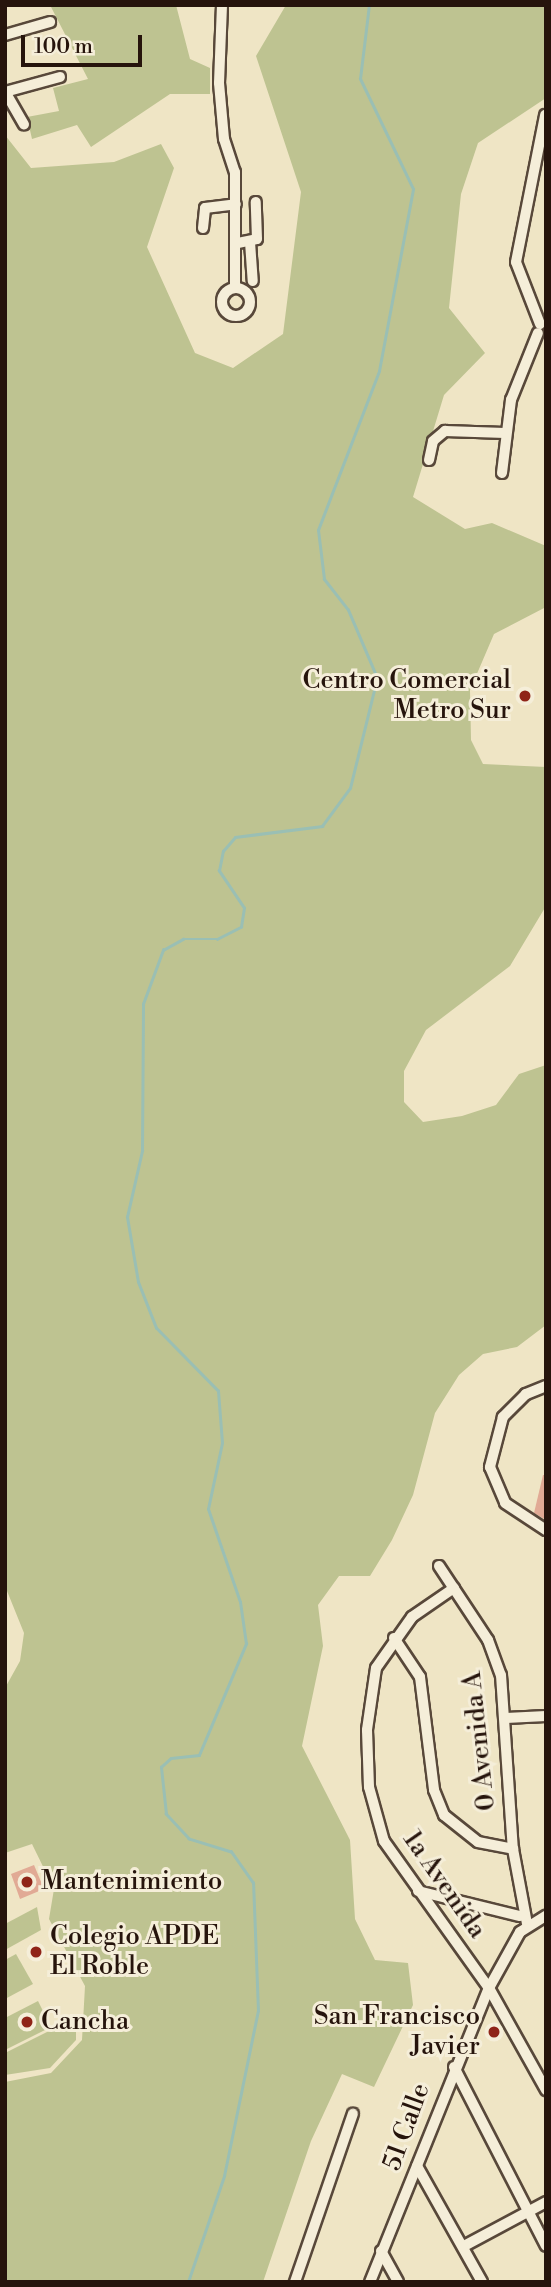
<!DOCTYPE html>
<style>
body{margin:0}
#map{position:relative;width:551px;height:2287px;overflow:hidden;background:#efe5c5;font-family:"Libre Bodoni",serif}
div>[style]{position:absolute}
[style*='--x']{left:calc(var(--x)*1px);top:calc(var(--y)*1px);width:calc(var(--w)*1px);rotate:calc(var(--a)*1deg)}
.green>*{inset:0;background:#bec391}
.stream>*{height:2.5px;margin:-1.25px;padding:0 1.25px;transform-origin:1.25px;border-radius:1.25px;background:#9abfb4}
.building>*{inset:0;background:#e1aa95}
.roads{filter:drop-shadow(2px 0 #58483a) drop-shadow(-2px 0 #58483a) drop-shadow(0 2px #58483a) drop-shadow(0 -2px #58483a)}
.minor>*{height:10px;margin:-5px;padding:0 5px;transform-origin:5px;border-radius:5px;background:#f5eed9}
.minor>.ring{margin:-5px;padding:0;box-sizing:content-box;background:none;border:10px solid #f5eed9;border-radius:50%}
.dots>*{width:19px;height:19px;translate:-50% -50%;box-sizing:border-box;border:4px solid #f5eed9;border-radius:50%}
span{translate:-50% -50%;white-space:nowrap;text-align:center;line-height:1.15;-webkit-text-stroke:6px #f5eed9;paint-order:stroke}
.poi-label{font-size:26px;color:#26140c}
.right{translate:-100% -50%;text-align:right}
.left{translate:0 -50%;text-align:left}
.street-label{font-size:26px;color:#26140c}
.frame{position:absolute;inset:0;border:7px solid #26140c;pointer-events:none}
.scale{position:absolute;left:21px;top:35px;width:121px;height:32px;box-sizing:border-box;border:4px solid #26140c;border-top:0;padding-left:9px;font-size:21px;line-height:24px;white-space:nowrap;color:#26140c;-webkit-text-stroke:5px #f5eed9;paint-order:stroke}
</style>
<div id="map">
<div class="green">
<div style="clip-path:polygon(50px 5px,176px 5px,190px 59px,210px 68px,210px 94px,170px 94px,91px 147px,77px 125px,32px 139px,27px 117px,59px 111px,53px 88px,88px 79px)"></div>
<div style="clip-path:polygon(286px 5px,546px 5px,546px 98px,478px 143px,461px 194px,449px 308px,485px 353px,444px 395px,413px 497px,465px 529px,492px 523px,546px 546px,546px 607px,494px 634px,470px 690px,471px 740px,483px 764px,546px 767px,546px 906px,510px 966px,426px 1030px,404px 1071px,404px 1102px,423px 1122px,462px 1116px,496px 1105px,519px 1074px,546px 1065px,546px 1325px,517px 1347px,483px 1354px,459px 1375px,435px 1413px,413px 1495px,392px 1540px,370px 1576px,339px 1576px,318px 1605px,323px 1646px,302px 1746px,350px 1840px,355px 1919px,375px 1960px,408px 1963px,413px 2005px,374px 2087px,342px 2074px,311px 2141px,263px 2282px,5px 2282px,5px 2082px,51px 2073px,82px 2040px,85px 1986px,49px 1919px,54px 1889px,32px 1844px,5px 1853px,5px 1688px,20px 1661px,24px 1633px,5px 1586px,5px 135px,31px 168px,114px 162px,161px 144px,174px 168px,147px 247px,195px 353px,233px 368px,283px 334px,301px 192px,256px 56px)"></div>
<div style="clip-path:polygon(37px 1907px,41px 1930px,5px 1950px,5px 1924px)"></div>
<div style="clip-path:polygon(16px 1954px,33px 1984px,5px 1999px,5px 1960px)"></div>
<div style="clip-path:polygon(38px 2001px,51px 2027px,5px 2050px,5px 2018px)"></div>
<div style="clip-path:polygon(65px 2023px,76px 2028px,76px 2040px,50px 2068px,5px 2075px,5px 2053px)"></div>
</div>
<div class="stream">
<div style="--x:188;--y:2282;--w:112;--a:-71.2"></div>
<div style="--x:224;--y:2176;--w:168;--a:-78.4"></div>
<div style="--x:258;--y:2011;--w:128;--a:-92.2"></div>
<div style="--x:253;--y:1883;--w:38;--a:-125"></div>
<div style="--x:231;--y:1852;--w:44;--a:-162.8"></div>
<div style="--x:189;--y:1839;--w:34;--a:-133"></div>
<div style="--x:166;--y:1814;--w:47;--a:-96.1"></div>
<div style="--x:161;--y:1767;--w:13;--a:-42"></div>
<div style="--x:171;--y:1758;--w:28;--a:-6"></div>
<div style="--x:199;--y:1755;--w:121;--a:-67.1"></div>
<div style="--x:246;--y:1644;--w:42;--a:-98.1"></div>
<div style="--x:240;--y:1602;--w:98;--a:-109"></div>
<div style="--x:208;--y:1509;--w:67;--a:-78"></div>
<div style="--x:222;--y:1443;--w:52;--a:-94.4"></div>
<div style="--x:218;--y:1391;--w:88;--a:-134.5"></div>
<div style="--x:156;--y:1328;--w:49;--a:-111.4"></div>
<div style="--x:138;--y:1282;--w:66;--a:-99.6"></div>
<div style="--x:127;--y:1217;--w:68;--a:-77.2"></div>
<div style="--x:142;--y:1151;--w:147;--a:-89.6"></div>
<div style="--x:143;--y:1004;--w:58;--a:-69.7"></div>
<div style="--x:163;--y:950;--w:23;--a:-29"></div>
<div style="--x:183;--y:939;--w:34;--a:0"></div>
<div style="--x:217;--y:939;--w:27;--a:-27"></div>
<div style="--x:241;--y:927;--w:19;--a:-81"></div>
<div style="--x:244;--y:908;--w:45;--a:-124"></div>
<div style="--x:219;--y:871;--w:20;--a:-79"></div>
<div style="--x:223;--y:851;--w:18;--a:-49"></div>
<div style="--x:235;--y:837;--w:88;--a:-7.2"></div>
<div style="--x:322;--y:826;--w:47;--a:-53.6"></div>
<div style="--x:350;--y:788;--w:113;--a:-76.2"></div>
<div style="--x:377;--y:678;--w:74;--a:-113.1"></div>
<div style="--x:348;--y:610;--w:39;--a:-128"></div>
<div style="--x:324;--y:579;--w:49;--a:-97"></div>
<div style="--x:318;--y:530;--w:170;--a:-69"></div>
<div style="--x:379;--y:371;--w:185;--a:-79.4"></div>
<div style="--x:413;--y:189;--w:122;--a:-115.7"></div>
<div style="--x:360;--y:79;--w:75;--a:-83.1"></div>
</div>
<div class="building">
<div style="clip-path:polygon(543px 1475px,546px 1475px,546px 1520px,534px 1513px)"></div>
<div style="clip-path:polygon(34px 1865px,44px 1889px,20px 1899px,11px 1874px)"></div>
</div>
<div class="roads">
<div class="minor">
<div style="--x:222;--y:5;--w:78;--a:92.2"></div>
<div style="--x:219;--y:83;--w:56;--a:84.9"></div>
<div style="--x:224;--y:139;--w:35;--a:72"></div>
<div style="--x:235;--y:172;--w:116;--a:90"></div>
<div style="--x:5;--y:35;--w:47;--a:-16.1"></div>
<div style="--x:5;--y:92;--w:57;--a:-15.3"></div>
<div style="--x:7;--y:95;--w:34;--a:60"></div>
<div style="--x:203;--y:228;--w:20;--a:-84"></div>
<div style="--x:205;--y:208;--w:31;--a:-7"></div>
<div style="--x:250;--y:242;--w:39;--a:86"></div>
<div style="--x:238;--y:243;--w:19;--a:-12"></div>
<div style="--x:257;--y:239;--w:37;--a:-92"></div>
<div class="ring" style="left:222px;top:288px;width:18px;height:18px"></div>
<div style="--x:540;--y:324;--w:66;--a:-111.2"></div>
<div style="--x:516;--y:262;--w:150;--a:-78.8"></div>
<div style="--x:429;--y:460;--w:19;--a:-78"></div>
<div style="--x:433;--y:441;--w:16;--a:-40"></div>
<div style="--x:445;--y:431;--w:60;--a:1.9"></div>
<div style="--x:502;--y:473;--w:74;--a:-83"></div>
<div style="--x:511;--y:400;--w:72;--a:-68.1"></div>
<div style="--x:546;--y:1386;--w:22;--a:158"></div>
<div style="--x:526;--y:1394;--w:33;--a:135"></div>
<div style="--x:503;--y:1417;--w:52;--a:104.6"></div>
<div style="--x:490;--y:1467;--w:39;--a:67"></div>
<div style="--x:505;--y:1503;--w:49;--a:33.4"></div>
<div style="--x:439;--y:1566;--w:89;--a:56.5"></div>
<div style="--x:488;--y:1640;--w:37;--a:70"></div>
<div style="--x:501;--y:1675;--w:174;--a:86.1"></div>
<div style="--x:513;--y:1849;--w:76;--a:79.4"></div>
<div style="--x:454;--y:1588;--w:51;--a:145.4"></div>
<div style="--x:412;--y:1617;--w:62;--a:125.2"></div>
<div style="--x:376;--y:1668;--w:63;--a:98.3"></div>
<div style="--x:367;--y:1730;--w:57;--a:88"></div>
<div style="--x:369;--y:1787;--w:56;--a:74.5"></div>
<div style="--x:384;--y:1841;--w:181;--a:54.5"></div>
<div style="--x:489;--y:1988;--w:117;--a:60.8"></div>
<div style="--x:394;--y:1638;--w:47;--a:56.3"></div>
<div style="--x:420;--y:1677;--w:114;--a:82.9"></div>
<div style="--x:434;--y:1790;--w:27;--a:68"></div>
<div style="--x:444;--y:1815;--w:43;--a:38.5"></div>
<div style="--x:478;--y:1842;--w:36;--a:11"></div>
<div style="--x:506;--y:1718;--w:40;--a:-2.9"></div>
<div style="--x:418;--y:1891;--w:105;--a:13.8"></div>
<div style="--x:454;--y:2067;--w:201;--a:62.8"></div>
<div style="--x:417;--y:2166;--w:133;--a:60.7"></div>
<div style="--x:464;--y:2246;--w:93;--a:-28.2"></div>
<div style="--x:381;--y:2251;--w:35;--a:61"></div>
<div style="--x:295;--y:2282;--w:178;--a:-71"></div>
<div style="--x:370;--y:2282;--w:317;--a:-68"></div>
<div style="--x:489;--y:1988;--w:64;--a:-61"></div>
<div style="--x:520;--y:1932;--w:31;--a:-32"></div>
</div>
</div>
<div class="dots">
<div style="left:525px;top:696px;background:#8f2418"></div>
<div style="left:27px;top:1882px;background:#8f2418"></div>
<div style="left:36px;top:1952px;background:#8f2418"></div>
<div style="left:27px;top:2022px;background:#8f2418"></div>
<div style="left:494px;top:2032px;background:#8f2418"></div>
</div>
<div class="poi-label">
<span class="right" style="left:511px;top:696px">Centro Comercial<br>Metro Sur</span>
<span class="left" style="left:41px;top:1882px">Mantenimiento</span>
<span class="left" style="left:50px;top:1952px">Colegio APDE<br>El Roble</span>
<span class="right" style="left:480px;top:2032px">San Francisco<br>Javier</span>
<span class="left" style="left:41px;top:2022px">Cancha</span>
</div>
<div class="street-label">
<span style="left:480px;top:1741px;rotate:-96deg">0 Avenida A</span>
<span style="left:444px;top:1885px;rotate:55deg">1a Avenida</span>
<span style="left:407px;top:2127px;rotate:-70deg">51 Calle</span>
</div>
<div class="frame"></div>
<div class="scale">100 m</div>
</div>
